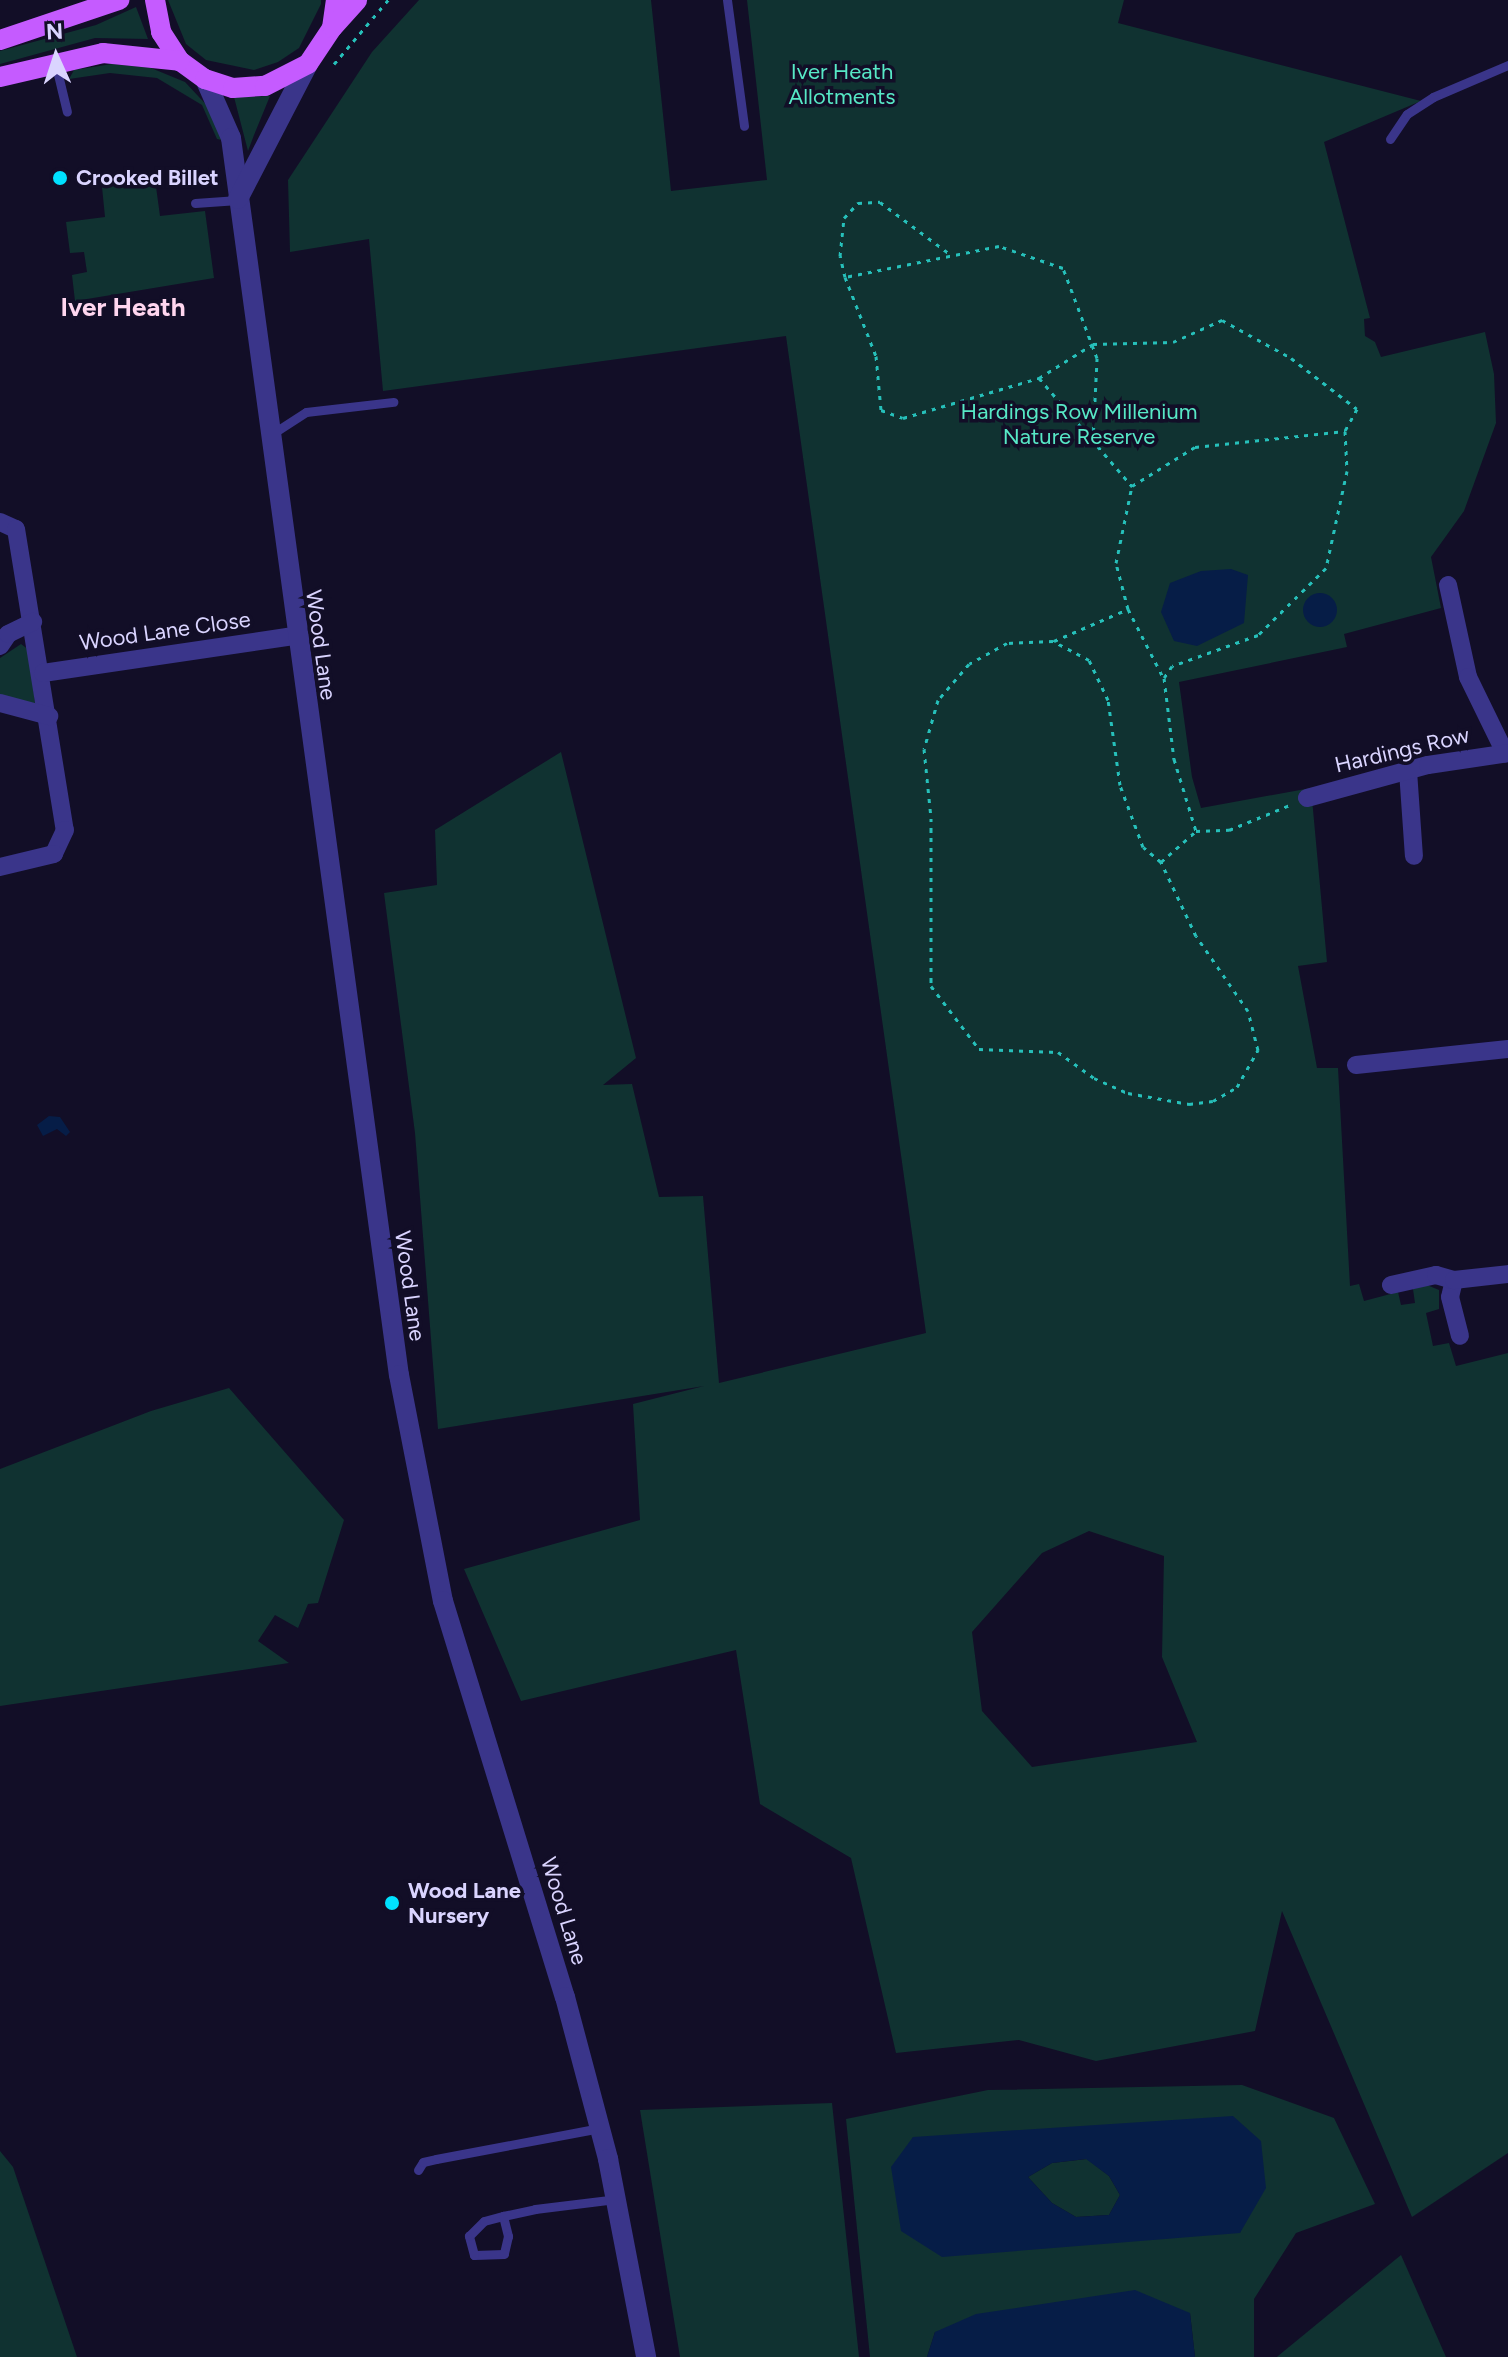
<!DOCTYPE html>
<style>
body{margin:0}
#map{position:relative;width:1508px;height:2357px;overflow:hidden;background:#120e27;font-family:Figtree,sans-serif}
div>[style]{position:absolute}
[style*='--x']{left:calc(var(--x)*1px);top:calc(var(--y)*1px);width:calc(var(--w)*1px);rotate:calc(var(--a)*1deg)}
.green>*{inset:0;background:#103231}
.water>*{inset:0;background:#061d47}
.round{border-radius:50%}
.path>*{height:3px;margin-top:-1.5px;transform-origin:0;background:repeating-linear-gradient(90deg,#26c0ba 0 4px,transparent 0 10px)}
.service>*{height:9px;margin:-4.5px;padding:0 4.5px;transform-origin:4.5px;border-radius:4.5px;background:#3a358a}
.minor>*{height:18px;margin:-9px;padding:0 9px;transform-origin:9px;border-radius:9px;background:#3a358a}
.tertiary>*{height:20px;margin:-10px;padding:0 10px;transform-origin:10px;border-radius:10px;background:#3a358a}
.primary>*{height:20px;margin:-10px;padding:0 10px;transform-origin:10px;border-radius:10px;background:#c55bff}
.dots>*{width:22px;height:22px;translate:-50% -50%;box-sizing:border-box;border:4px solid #120e27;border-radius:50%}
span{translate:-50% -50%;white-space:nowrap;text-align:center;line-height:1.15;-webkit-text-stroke:7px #120e27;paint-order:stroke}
.park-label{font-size:22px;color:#57e8c6}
.poi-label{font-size:22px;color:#dad4ff;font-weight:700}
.left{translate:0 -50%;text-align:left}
.street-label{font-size:22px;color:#dad4ff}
.quarter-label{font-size:26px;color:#ffd6ef;font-weight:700}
.north{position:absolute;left:16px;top:16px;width:80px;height:80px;-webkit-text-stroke:6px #120e27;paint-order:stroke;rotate:357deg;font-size:22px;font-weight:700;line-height:32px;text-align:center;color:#dad4ff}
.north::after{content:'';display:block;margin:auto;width:28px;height:36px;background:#dad4ff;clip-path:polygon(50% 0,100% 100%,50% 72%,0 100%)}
</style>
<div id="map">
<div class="green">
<div style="clip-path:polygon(168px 0,321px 0,321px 4px,299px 48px,278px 62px,254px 70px,206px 60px,186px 44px)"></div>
<div style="clip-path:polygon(evenodd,419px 0,651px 0,671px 191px,767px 180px,747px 0,1124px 0,1118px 23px,1421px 101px,1324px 142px,1370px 318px,1364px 319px,1365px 336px,1375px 342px,1381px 357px,1485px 332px,1494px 374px,1496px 423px,1464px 511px,1431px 557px,1441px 608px,1344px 634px,1347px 647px,1179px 682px,1192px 777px,1201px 808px,1311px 788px,1327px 962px,1298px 966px,1317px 1068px,1338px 1068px,1350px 1286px,1359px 1284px,1364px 1301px,1398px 1292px,1401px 1305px,1415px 1303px,1413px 1289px,1427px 1285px,1439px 1290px,1439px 1309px,1426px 1313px,1433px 1346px,1449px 1343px,1456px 1366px,1508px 1353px,1508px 2153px,1412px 2217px,1282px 1911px,1255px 2031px,1096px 2061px,1019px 2040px,896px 2053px,851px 1858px,760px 1804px,736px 1650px,521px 1701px,464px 1569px,640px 1520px,633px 1404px,704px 1386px,438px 1429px,415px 1133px,384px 893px,437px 885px,435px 830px,561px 752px,636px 1058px,603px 1085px,632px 1084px,659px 1197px,703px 1196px,719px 1383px,926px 1333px,786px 336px,383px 391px,369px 239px,290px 252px,288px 180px,372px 52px,419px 0,1089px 1531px,1164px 1556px,1162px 1657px,1197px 1742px,1032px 1767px,982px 1711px,972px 1632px,1042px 1553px,1089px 1531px)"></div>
<div style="clip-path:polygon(136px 7px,148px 39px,95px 38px,0 64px,0 51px,96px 25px)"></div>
<div style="clip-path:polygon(112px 64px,151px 68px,185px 82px,213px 112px,222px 140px,217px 139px,202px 105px,157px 78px,110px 73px,69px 79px,74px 70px)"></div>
<div style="clip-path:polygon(270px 96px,254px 135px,248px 151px,234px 97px)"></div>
<div style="clip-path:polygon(154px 172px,160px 216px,205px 211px,214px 278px,75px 301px,72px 275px,87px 272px,84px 252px,70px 253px,66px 222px,105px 217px,102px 187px,111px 186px,110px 178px)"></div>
<div style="clip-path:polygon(21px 644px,29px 650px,35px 703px,29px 709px,0 695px,0 658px)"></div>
<div style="clip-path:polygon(229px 1388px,344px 1520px,318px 1603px,308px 1604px,298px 1628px,275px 1615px,258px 1641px,289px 1663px,0 1706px,0 1469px,151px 1411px)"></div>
<div style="clip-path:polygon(evenodd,1242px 2085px,1334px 2118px,1375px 2204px,1296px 2233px,1254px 2299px,1254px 2357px,1195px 2357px,1190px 2313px,935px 2332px,927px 2357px,870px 2357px,846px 2119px,988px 2090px,1242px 2085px,913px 2137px,1261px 2141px,1240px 2233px,901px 2231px,913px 2137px)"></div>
<div style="clip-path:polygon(832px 2103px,859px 2357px,680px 2357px,640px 2110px)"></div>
<div style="clip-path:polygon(0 2151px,13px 2167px,77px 2357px,0 2357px)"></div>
<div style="clip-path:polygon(1087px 2159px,1109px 2176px,1120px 2195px,1109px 2215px,1076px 2217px,1052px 2203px,1028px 2177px,1052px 2163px)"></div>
<div style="clip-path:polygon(1401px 2255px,1446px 2357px,1277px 2357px,1278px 2356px)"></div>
</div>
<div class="water">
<div style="clip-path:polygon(1231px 569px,1248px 575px,1244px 623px,1197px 646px,1174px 641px,1161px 612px,1170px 583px,1201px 571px)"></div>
<div class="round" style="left:1303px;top:593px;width:34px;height:34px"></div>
<div style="clip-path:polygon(49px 1116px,60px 1117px,70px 1132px,66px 1136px,57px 1129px,43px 1136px,37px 1125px)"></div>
<div style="clip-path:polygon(evenodd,1233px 2116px,1261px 2141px,1266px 2188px,1240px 2233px,942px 2257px,901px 2231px,891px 2167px,913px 2137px,1233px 2116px,1086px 2159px,1109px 2176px,1120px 2195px,1109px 2215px,1076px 2217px,1052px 2203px,1028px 2177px,1052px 2163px,1086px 2159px)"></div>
<div style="clip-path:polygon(1135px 2290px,1190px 2313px,1195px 2357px,927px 2357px,935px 2332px,976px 2314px)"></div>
</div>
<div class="path">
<div style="--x:334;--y:64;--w:84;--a:-49.8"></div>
<div style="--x:845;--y:277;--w:22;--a:-103"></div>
<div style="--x:840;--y:256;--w:38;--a:-84"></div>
<div style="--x:844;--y:218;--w:21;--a:-47"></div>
<div style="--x:858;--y:203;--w:22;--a:-3"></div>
<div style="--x:880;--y:202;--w:89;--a:36.7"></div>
<div style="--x:1039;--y:378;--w:64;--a:-32.2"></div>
<div style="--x:1093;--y:344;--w:80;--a:-1.4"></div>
<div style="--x:1173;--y:342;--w:54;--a:-24.2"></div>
<div style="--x:1222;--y:320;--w:79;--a:28.8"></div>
<div style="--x:1291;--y:358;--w:83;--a:37.7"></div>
<div style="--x:1357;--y:409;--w:25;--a:119"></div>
<div style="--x:1093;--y:441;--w:83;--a:-87.2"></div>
<div style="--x:1097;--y:358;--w:96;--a:-110.7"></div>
<div style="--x:1063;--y:268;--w:68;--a:-161"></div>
<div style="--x:999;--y:246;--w:157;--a:168.6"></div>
<div style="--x:845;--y:277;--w:85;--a:68.6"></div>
<div style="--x:876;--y:356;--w:54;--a:84.7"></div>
<div style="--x:881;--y:410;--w:23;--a:20"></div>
<div style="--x:903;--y:418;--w:142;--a:-16.4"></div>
<div style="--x:1039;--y:378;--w:143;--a:49.3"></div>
<div style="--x:1128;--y:609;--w:76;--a:62.8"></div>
<div style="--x:1054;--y:641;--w:81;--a:-23.4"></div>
<div style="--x:1128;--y:609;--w:48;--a:-104.6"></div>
<div style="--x:1116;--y:563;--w:79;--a:-78.3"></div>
<div style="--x:1132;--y:486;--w:74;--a:-31.8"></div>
<div style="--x:1195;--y:447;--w:151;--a:-6.1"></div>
<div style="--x:1345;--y:431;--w:40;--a:87.1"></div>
<div style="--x:1347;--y:471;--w:99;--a:102.2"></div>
<div style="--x:1326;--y:568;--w:95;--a:135.4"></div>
<div style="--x:1258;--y:635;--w:91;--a:160.2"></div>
<div style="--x:1172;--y:666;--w:14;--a:124"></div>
<div style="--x:1164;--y:678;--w:82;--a:83"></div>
<div style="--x:1174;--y:759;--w:75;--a:73"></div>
<div style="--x:1161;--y:862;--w:23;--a:-140"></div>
<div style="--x:1143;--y:847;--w:66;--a:-110.4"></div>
<div style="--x:1120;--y:785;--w:86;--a:-98"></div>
<div style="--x:1108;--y:700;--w:44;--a:-115.4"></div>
<div style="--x:1089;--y:660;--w:41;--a:-152.2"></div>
<div style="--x:1053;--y:641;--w:46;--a:177.5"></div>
<div style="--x:1007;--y:643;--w:43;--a:151.1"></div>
<div style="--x:969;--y:664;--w:48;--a:130.7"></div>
<div style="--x:938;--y:700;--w:51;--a:105.9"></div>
<div style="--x:924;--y:749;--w:69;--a:84.2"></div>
<div style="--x:931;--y:818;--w:168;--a:90"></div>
<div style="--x:931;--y:986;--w:79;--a:52.7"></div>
<div style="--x:979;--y:1049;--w:79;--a:2.2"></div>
<div style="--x:1058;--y:1052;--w:44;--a:35.8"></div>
<div style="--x:1094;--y:1078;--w:37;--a:24"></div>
<div style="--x:1128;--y:1093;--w:62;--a:10.2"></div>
<div style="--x:1189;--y:1104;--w:24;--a:-7"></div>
<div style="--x:1213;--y:1101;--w:28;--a:-30"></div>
<div style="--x:1237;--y:1087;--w:43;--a:-60.4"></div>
<div style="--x:1258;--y:1050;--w:40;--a:-104.4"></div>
<div style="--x:1248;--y:1011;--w:91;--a:-124.7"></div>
<div style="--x:1196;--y:936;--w:82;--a:-115.3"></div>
<div style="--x:1161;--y:862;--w:47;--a:-41.5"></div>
<div style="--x:1196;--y:831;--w:33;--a:-2"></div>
<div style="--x:1229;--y:830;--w:68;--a:-22.4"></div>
</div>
<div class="service">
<div style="--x:727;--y:0;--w:127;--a:82.3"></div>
<div style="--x:55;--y:62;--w:51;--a:76.5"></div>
<div style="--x:1390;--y:139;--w:30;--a:-56"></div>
<div style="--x:1407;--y:114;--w:31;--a:-33"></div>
<div style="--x:1433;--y:97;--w:82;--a:-23.1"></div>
<div style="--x:195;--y:203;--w:43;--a:-4"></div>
<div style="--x:272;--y:434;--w:40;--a:-32.9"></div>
<div style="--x:306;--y:412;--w:88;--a:-6.6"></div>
<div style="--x:418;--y:2170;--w:9;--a:-58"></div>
<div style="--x:423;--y:2162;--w:13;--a:-13"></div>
<div style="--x:436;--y:2159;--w:167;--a:-10.7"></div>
<div style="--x:503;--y:2216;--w:21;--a:76"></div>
<div style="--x:508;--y:2236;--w:18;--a:103"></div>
<div style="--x:504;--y:2254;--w:30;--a:178"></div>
<div style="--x:474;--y:2255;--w:20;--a:-105"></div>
<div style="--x:469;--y:2236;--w:21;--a:-45"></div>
<div style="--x:484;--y:2221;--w:20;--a:-15"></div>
<div style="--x:503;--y:2216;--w:33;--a:-12"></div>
<div style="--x:535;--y:2209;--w:83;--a:-7"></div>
</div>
<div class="minor">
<div style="--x:0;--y:522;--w:17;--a:24"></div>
<div style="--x:16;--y:529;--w:305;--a:80.8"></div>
<div style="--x:65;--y:830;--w:26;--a:115"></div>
<div style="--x:54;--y:854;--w:56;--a:166.5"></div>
<div style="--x:1448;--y:585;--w:94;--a:77.7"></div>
<div style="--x:1468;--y:677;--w:85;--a:64"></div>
<div style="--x:0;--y:646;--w:14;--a:-56"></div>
<div style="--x:8;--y:634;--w:28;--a:-26"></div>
<div style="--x:43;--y:673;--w:255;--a:-8.4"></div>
<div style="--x:0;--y:703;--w:51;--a:14.9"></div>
<div style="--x:1408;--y:771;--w:85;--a:86"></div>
<div style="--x:1307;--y:798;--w:125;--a:-15.3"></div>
<div style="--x:1428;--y:765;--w:81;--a:-8.5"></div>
<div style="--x:1356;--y:1065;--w:153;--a:-6"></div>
<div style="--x:1454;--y:1280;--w:17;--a:103"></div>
<div style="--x:1450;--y:1297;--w:40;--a:75.6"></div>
<div style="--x:1391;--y:1285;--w:46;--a:-12.5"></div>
<div style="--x:1436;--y:1275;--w:19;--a:16"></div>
<div style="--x:1454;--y:1280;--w:54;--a:-6.3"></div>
</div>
<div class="tertiary">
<div style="--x:205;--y:79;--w:64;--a:66.2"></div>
<div style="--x:231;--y:138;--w:1248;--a:82.27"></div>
<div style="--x:399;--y:1375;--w:230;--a:79"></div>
<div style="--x:443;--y:1601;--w:414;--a:72.9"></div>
<div style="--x:565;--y:1997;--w:168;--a:75.1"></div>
<div style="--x:608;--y:2159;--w:202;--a:79.1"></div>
<div style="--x:238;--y:199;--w:152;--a:-62.6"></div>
</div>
<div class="primary">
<div style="--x:155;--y:0;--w:33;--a:79"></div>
<div style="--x:161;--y:32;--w:35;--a:57"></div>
<div style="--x:180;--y:61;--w:31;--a:36"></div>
<div style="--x:205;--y:79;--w:29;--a:18"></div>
<div style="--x:233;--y:88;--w:32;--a:-4"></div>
<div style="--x:265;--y:86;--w:48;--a:-27.1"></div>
<div style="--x:308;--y:64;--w:43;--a:-56.3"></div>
<div style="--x:332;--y:28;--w:28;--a:-82"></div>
<div style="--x:333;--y:27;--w:36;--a:-48"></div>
<div style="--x:0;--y:40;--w:126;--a:-18.6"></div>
<div style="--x:0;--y:77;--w:106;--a:-13.1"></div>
<div style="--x:103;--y:53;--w:77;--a:5.9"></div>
</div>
<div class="dots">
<div style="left:60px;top:178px;background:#00e1ff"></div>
<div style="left:392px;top:1903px;background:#00e1ff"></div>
</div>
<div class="park-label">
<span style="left:842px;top:84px">Iver Heath<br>Allotments</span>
<span style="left:1079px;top:424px">Hardings Row Millenium<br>Nature Reserve</span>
</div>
<div class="poi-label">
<span class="left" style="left:76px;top:178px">Crooked Billet</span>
<span class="left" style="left:408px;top:1903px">Wood Lane<br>Nursery</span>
</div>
<div class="street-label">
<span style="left:165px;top:631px;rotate:-8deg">Wood Lane Close</span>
<span style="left:321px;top:645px;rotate:82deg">Wood Lane</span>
<span style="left:1402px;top:750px;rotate:-13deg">Hardings Row</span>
<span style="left:410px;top:1286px;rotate:82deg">Wood Lane</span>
<span style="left:564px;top:1911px;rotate:73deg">Wood Lane</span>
</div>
<div class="quarter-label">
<span style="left:123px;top:308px">Iver Heath</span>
</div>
<div class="north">N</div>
</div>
